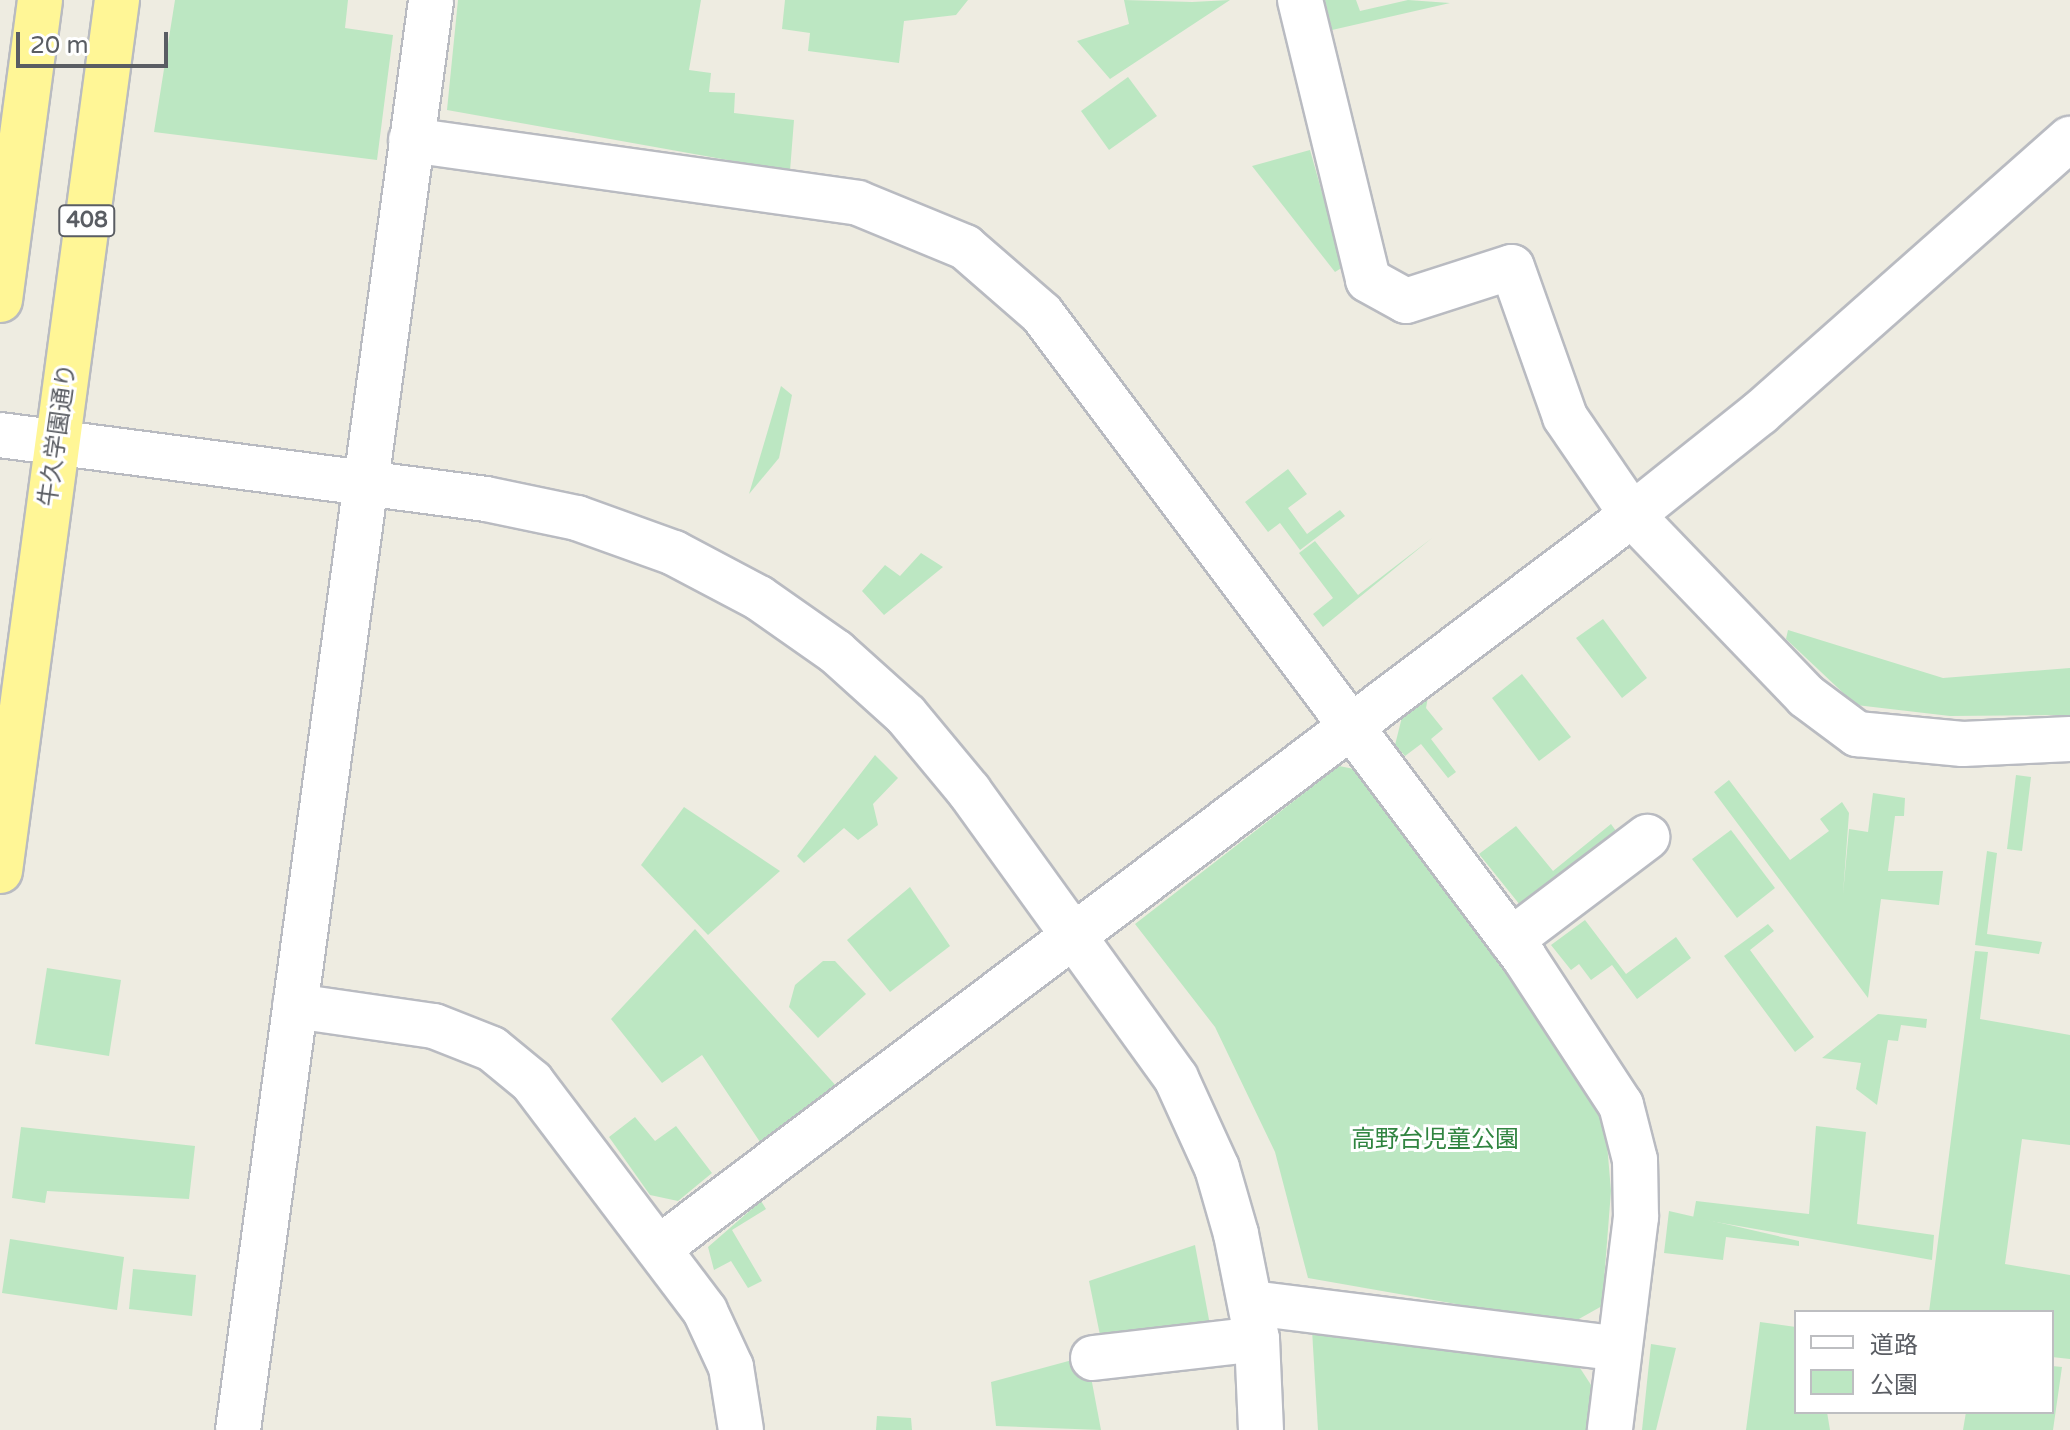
<!DOCTYPE html>
<meta charset="utf-8">
<style>
body{margin:0}
#map{position:relative;width:2070px;height:1430px;overflow:hidden;background:#eeece1;font-family:"Varela Round","Noto Sans JP",sans-serif}
div>[style]{position:absolute}
[style*='--x']{left:calc(var(--x)*1px);top:calc(var(--y)*1px);width:calc(var(--w)*1px);rotate:calc(var(--a)*1deg)}
.green>*{inset:0;background:#bce7c2}
.roads{filter:drop-shadow(2px 0 #b9bbc1) drop-shadow(-2px 0 #b9bbc1) drop-shadow(0 2px #b9bbc1) drop-shadow(0 -2px #b9bbc1)}
.minor>*{height:44px;margin:-22px;padding:0 22px;transform-origin:22px;border-radius:22px;background:#fff}
.tertiary>*{height:44px;margin:-22px;padding:0 22px;transform-origin:22px;border-radius:22px;background:#fff}
.trunk>*{height:44px;margin:-22px;padding:0 22px;transform-origin:22px;border-radius:22px;background:#fff696}
span{translate:-50% -50%;white-space:nowrap;text-align:center;line-height:1.15;-webkit-text-stroke:6px #fff;paint-order:stroke}
.shield-label span{padding:2px 6px;background:#fff;border:2px solid;border-radius:6px;-webkit-text-stroke-width:0}
.shield-label{font-size:22px;color:#5a5d63;font-weight:700}
.street-label{font-size:24px;color:#5a5d63}
.park-label{font-size:24px;color:#308440}
.legend{position:absolute;left:1794px;top:1310px;width:260px;height:104px;box-sizing:border-box;background:#fff;border:2px solid #bdbec1;margin:0;padding:10px 14px;list-style:none;font-size:24px;color:#5a5d63}
.legend li{display:flex;align-items:center;gap:16px;height:40px}
.legend b{width:40px;border:2px solid #bdbec1}
.scale{position:absolute;left:16px;top:32px;width:152px;height:36px;box-sizing:border-box;border:4px solid #5a5d63;border-top:0;padding-left:10px;font-size:24px;line-height:28px;white-space:nowrap;color:#5a5d63;-webkit-text-stroke:6px #fff;paint-order:stroke}
</style>
<div id="map">
<div class="green">
<div style="clip-path:polygon(175px 0,348px 0,345px 28px,393px 35px,377px 160px,154px 132px)"></div>
<div style="clip-path:polygon(458px 0,701px 0,689px 70px,711px 73px,709px 92px,735px 93px,734px 113px,794px 120px,790px 171px,447px 110px)"></div>
<div style="clip-path:polygon(785px 0,968px 0,956px 15px,904px 21px,899px 63px,808px 51px,810px 33px,782px 29px)"></div>
<div style="clip-path:polygon(1124px 0,1192px 2px,1230px 0,1110px 79px,1077px 41px,1129px 24px)"></div>
<div style="clip-path:polygon(1325px 0,1356px 0,1360px 11px,1408px 0,1450px 3px,1332px 30px)"></div>
<div style="clip-path:polygon(1128px 77px,1157px 116px,1109px 150px,1081px 111px)"></div>
<div style="clip-path:polygon(1310px 150px,1343px 267px,1335px 272px,1252px 166px)"></div>
<div style="clip-path:polygon(781px 386px,792px 395px,779px 458px,749px 494px)"></div>
<div style="clip-path:polygon(1288px 469px,1307px 494px,1288px 508px,1307px 534px,1340px 510px,1345px 516px,1300px 550px,1280px 523px,1268px 532px,1245px 502px)"></div>
<div style="clip-path:polygon(1432px 538px,1323px 627px,1313px 614px,1333px 598px,1299px 553px,1315px 541px,1358px 595px)"></div>
<div style="clip-path:polygon(921px 553px,943px 567px,884px 615px,862px 591px,885px 565px,900px 576px)"></div>
<div style="clip-path:polygon(1603px 619px,1647px 678px,1622px 698px,1576px 638px)"></div>
<div style="clip-path:polygon(1788px 630px,1943px 678px,2070px 668px,2070px 715px,1950px 716px,1856px 705px,1786px 639px)"></div>
<div style="clip-path:polygon(1522px 674px,1571px 737px,1539px 761px,1492px 698px)"></div>
<div style="clip-path:polygon(1428px 697px,1426px 708px,1443px 729px,1431px 739px,1456px 772px,1448px 778px,1421px 744px,1405px 756px,1395px 745px,1402px 717px)"></div>
<div style="clip-path:polygon(875px 755px,898px 778px,873px 804px,878px 825px,858px 840px,844px 828px,804px 863px,797px 856px)"></div>
<div style="clip-path:polygon(1339px 766px,1364px 771px,1581px 1073px,1606px 1132px,1611px 1191px,1602px 1306px,1570px 1324px,1308px 1278px,1275px 1152px,1215px 1027px,1135px 924px)"></div>
<div style="clip-path:polygon(2016px 775px,2031px 777px,2022px 851px,2007px 849px)"></div>
<div style="clip-path:polygon(1729px 780px,1790px 860px,1829px 831px,1820px 819px,1842px 802px,1849px 813px,1843px 894px,1849px 829px,1868px 832px,1873px 793px,1905px 798px,1904px 816px,1895px 816px,1888px 871px,1943px 871px,1939px 905px,1881px 899px,1868px 998px,1714px 792px)"></div>
<div style="clip-path:polygon(684px 807px,780px 871px,708px 935px,641px 865px)"></div>
<div style="clip-path:polygon(1611px 824px,1616px 831px,1520px 905px,1479px 854px,1516px 826px,1553px 871px)"></div>
<div style="clip-path:polygon(1731px 830px,1775px 888px,1737px 918px,1692px 859px)"></div>
<div style="clip-path:polygon(1987px 851px,1997px 853px,1987px 934px,2042px 942px,2039px 954px,1975px 945px)"></div>
<div style="clip-path:polygon(910px 887px,950px 946px,890px 992px,847px 940px)"></div>
<div style="clip-path:polygon(1585px 920px,1626px 974px,1676px 937px,1691px 958px,1637px 999px,1612px 965px,1591px 980px,1579px 964px,1571px 970px,1551px 945px)"></div>
<div style="clip-path:polygon(1768px 924px,1774px 931px,1750px 950px,1814px 1037px,1795px 1052px,1724px 956px)"></div>
<div style="clip-path:polygon(695px 929px,838px 1088px,762px 1145px,702px 1055px,662px 1083px,611px 1019px)"></div>
<div style="clip-path:polygon(1975px 951px,1988px 952px,1980px 1019px,2070px 1035px,2070px 1145px,2022px 1139px,2005px 1264px,2070px 1275px,2070px 1359px,2052px 1357px,2052px 1312px,1929px 1312px)"></div>
<div style="clip-path:polygon(823px 961px,835px 961px,866px 994px,818px 1038px,789px 1007px,795px 985px)"></div>
<div style="clip-path:polygon(47px 968px,121px 980px,109px 1056px,35px 1044px)"></div>
<div style="clip-path:polygon(1878px 1014px,1927px 1019px,1926px 1028px,1901px 1025px,1898px 1041px,1888px 1040px,1877px 1105px,1856px 1089px,1861px 1063px,1822px 1058px)"></div>
<div style="clip-path:polygon(635px 1117px,655px 1141px,676px 1126px,712px 1173px,678px 1201px,650px 1195px,609px 1137px)"></div>
<div style="clip-path:polygon(1816px 1126px,1866px 1132px,1857px 1224px,1934px 1235px,1932px 1260px,1693px 1218px,1696px 1201px,1809px 1214px)"></div>
<div style="clip-path:polygon(21px 1127px,195px 1146px,189px 1199px,47px 1191px,45px 1203px,12px 1198px)"></div>
<div style="clip-path:polygon(761px 1201px,766px 1209px,732px 1230px,762px 1281px,748px 1288px,731px 1261px,714px 1270px,708px 1247px)"></div>
<div style="clip-path:polygon(1669px 1211px,1799px 1241px,1799px 1246px,1726px 1237px,1723px 1260px,1664px 1253px)"></div>
<div style="clip-path:polygon(10px 1239px,124px 1257px,117px 1310px,2px 1293px)"></div>
<div style="clip-path:polygon(1195px 1245px,1210px 1325px,1102px 1345px,1089px 1281px)"></div>
<div style="clip-path:polygon(133px 1269px,196px 1275px,192px 1316px,129px 1309px)"></div>
<div style="clip-path:polygon(1760px 1322px,1796px 1327px,1796px 1412px,1827px 1412px,1830px 1430px,1746px 1430px)"></div>
<div style="clip-path:polygon(1312px 1330px,1580px 1368px,1593px 1388px,1588px 1430px,1318px 1430px)"></div>
<div style="clip-path:polygon(1651px 1344px,1676px 1348px,1656px 1430px,1642px 1430px)"></div>
<div style="clip-path:polygon(1087px 1356px,1101px 1430px,996px 1426px,991px 1382px)"></div>
<div style="clip-path:polygon(2052px 1366px,2062px 1367px,2053px 1430px,1963px 1430px,1966px 1412px,2052px 1412px)"></div>
<div style="clip-path:polygon(877px 1416px,911px 1418px,912px 1430px,876px 1430px)"></div>
</div>
<div class="roads">
<div class="minor">
<div style="--x:1300;--y:0;--w:288;--a:76.3"></div>
<div style="--x:1368;--y:280;--w:43;--a:28.9"></div>
<div style="--x:1406;--y:301;--w:111;--a:-17.8"></div>
<div style="--x:1512;--y:267;--w:159;--a:70.5"></div>
<div style="--x:1565;--y:417;--w:119;--a:55.6"></div>
<div style="--x:1632;--y:515;--w:251;--a:46.1"></div>
<div style="--x:1806;--y:696;--w:64;--a:36.7"></div>
<div style="--x:1857;--y:734;--w:106;--a:5.4"></div>
<div style="--x:1963;--y:744;--w:107;--a:-2.7"></div>
<div style="--x:411;--y:140;--w:451;--a:8"></div>
<div style="--x:858;--y:203;--w:116;--a:22.4"></div>
<div style="--x:965;--y:247;--w:102;--a:41"></div>
<div style="--x:1042;--y:314;--w:804;--a:53.14"></div>
<div style="--x:1524;--y:957;--w:177;--a:56.8"></div>
<div style="--x:1621;--y:1105;--w:57;--a:75.7"></div>
<div style="--x:1635;--y:1160;--w:57;--a:89"></div>
<div style="--x:1636;--y:1217;--w:215;--a:97"></div>
<div style="--x:1511;--y:940;--w:171;--a:-37.1"></div>
<div style="--x:295;--y:1006;--w:140;--a:8.2"></div>
<div style="--x:434;--y:1026;--w:62;--a:21.6"></div>
<div style="--x:492;--y:1049;--w:52;--a:39.5"></div>
<div style="--x:532;--y:1082;--w:287;--a:52.9"></div>
<div style="--x:705;--y:1311;--w:62;--a:65.1"></div>
<div style="--x:731;--y:1367;--w:64;--a:81"></div>
<div style="--x:659;--y:1248;--w:1218;--a:-36.99"></div>
<div style="--x:1632;--y:515;--w:164;--a:-38.6"></div>
<div style="--x:1760;--y:413;--w:414;--a:-41.5"></div>
<div style="--x:1252;--y:1303;--w:370;--a:7.1"></div>
<div style="--x:1093;--y:1358;--w:165;--a:-6.6"></div>
<div style="--x:238;--y:1430;--w:1443;--a:-82.31"></div>
</div>
<div class="tertiary">
<div style="--x:0;--y:435;--w:490;--a:7.5"></div>
<div style="--x:486;--y:499;--w:93;--a:11.8"></div>
<div style="--x:577;--y:518;--w:103;--a:19.8"></div>
<div style="--x:674;--y:553;--w:96;--a:27.9"></div>
<div style="--x:759;--y:598;--w:94;--a:35"></div>
<div style="--x:836;--y:652;--w:94;--a:42"></div>
<div style="--x:906;--y:715;--w:99;--a:50.3"></div>
<div style="--x:969;--y:791;--w:354;--a:54.2"></div>
<div style="--x:1176;--y:1078;--w:99;--a:65.5"></div>
<div style="--x:1217;--y:1168;--w:69;--a:73.9"></div>
<div style="--x:1236;--y:1234;--w:107;--a:78.7"></div>
<div style="--x:1257;--y:1339;--w:91;--a:87.5"></div>
</div>
<div class="trunk">
<div style="--x:0;--y:300;--w:303;--a:-82.4"></div>
<div style="--x:0;--y:871;--w:879;--a:-82.35"></div>
</div>
</div>
<div class="shield-label">
<span style="left:87px;top:221px">408</span>
</div>
<div class="street-label">
<span style="left:58px;top:435px;rotate:-82deg">牛久学園通り</span>
</div>
<div class="park-label">
<span style="left:1435px;top:1140px">高野台児童公園</span>
</div>
<ul class="legend">
<li><b style="height:10px;background:#fff"></b>道路</li>
<li><b style="height:22px;background:#bce7c2"></b>公園</li>
</ul>
<div class="scale">20 m</div>
</div>
